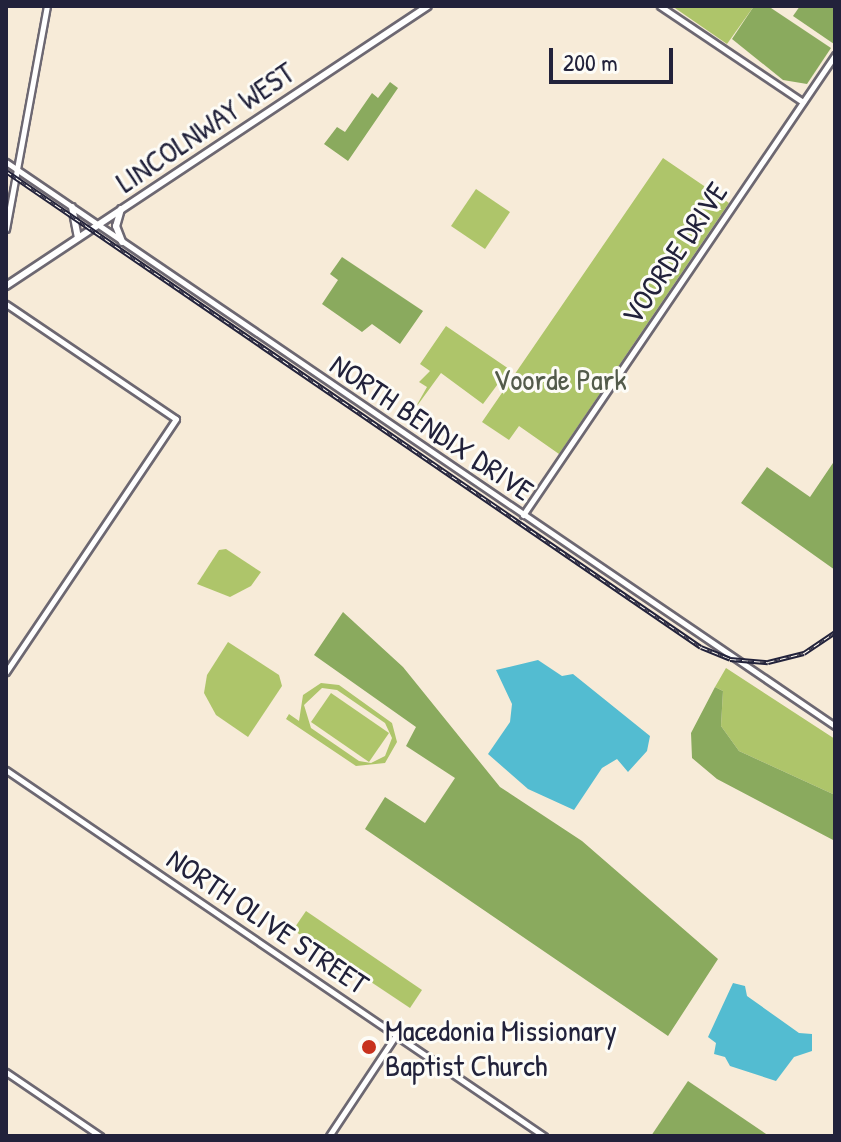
<!DOCTYPE html>
<style>
body{margin:0}
#map{position:relative;width:841px;height:1142px;overflow:hidden;background:#f7ebd8;font-family:"Patrick Hand",sans-serif}
div>[style]{position:absolute}
[style*='--x']{left:calc(var(--x)*1px);top:calc(var(--y)*1px);width:calc(var(--w)*1px);rotate:calc(var(--a)*1deg)}
.green>*{inset:0;background:#aec56a}
.forest>*{inset:0;background:#8aaa5e}
.water>*{inset:0;background:#53bcd1}
.roads{filter:drop-shadow(2px 0 #6d6872) drop-shadow(-2px 0 #6d6872) drop-shadow(0 2px #6d6872) drop-shadow(0 -2px #6d6872)}
.secondary>*{height:5px;margin:-2.5px;padding:0 2.5px;transform-origin:2.5px;border-radius:2.5px;background:#fff}
.primary>*{height:6px;margin:-3px;padding:0 3px;transform-origin:3px;border-radius:3px;background:#fff}
.rail>*{height:5px;margin-top:-2.5px;transform-origin:0;background:repeating-linear-gradient(90deg,#fdfcf7 0 6px,#22223b 0 12px);box-sizing:border-box;border-block:2px solid #22223b}
.dots>*{width:22px;height:22px;translate:-50% -50%;box-sizing:border-box;border:4px solid #fdfcf7;border-radius:50%}
span{translate:-50% -50%;white-space:nowrap;text-align:center;line-height:1.15;-webkit-text-stroke:6px #fdfcf7;paint-order:stroke}
.street-label{font-size:30px;color:#22223b}
.park-label{font-size:30px;color:#535b4b}
.poi-label{font-size:30px;color:#22223b}
.left{translate:0 -50%;text-align:left}
.frame{position:absolute;inset:0;border:8px solid #22223b;pointer-events:none}
.scale{position:absolute;left:549px;top:48px;width:124px;height:36px;box-sizing:border-box;border:4px solid #22223b;border-top:0;padding-left:10px;font-size:24px;line-height:28px;white-space:nowrap;color:#22223b;-webkit-text-stroke:6px #fdfcf7;paint-order:stroke}
</style>
<div id="map">
<div class="green">
<div style="clip-path:polygon(672px 6px,754px 6px,727px 44px)"></div>
<div style="clip-path:polygon(663px 158px,729px 203px,559px 454px,519px 426px,509px 440px,482px 422px)"></div>
<div style="clip-path:polygon(476px 189px,510px 212px,485px 249px,451px 226px)"></div>
<div style="clip-path:polygon(446px 326px,509px 369px,483px 404px,441px 373px,414px 410px,427px 387px,419px 382px,430px 371px,420px 364px)"></div>
<div style="clip-path:polygon(226px 549px,261px 572px,251px 586px,230px 597px,197px 584px,219px 550px)"></div>
<div style="clip-path:polygon(228px 642px,279px 675px,282px 686px,248px 737px,216px 715px,204px 693px,207px 675px)"></div>
<div style="clip-path:polygon(726px 668px,835px 739px,835px 795px,739px 751px,721px 726px,723px 691px,715px 687px)"></div>
<div style="clip-path:polygon(evenodd,321px 683px,339px 685px,392px 723px,397px 742px,385px 763px,356px 766px,286px 719px,289px 714px,299px 721px,303px 695px,321px 683px,322px 688px,337px 690px,385px 723px,392px 738px,385px 756px,371px 763px,359px 761px,311px 728px,304px 705px,322px 688px)"></div>
<div style="clip-path:polygon(331px 693px,389px 733px,369px 762px,311px 722px)"></div>
<div style="clip-path:polygon(306px 911px,422px 990px,410px 1008px,293px 930px)"></div>
</div>
<div class="forest">
<div style="clip-path:polygon(754px 6px,768px 6px,831px 48px,807px 84px,783px 80px,732px 39px)"></div>
<div style="clip-path:polygon(800px 6px,835px 6px,834px 44px,793px 16px)"></div>
<div style="clip-path:polygon(390px 82px,398px 88px,348px 161px,324px 144px,337px 127px,345px 132px,372px 93px,378px 98px)"></div>
<div style="clip-path:polygon(342px 257px,423px 311px,400px 344px,372px 324px,362px 332px,322px 304px,338px 280px,330px 274px)"></div>
<div style="clip-path:polygon(835px 460px,835px 570px,741px 503px,767px 467px,810px 497px)"></div>
<div style="clip-path:polygon(343px 612px,403px 667px,500px 787px,582px 841px,718px 959px,668px 1036px,365px 829px,385px 797px,425px 823px,455px 778px,406px 746px,416px 727px,314px 655px)"></div>
<div style="clip-path:polygon(715px 687px,723px 691px,721px 726px,739px 751px,835px 795px,835px 841px,717px 779px,692px 758px,691px 733px)"></div>
<div style="clip-path:polygon(688px 1081px,769px 1136px,651px 1136px)"></div>
</div>
<div class="water">
<div style="clip-path:polygon(538px 660px,562px 676px,573px 674px,650px 736px,647px 751px,628px 772px,617px 759px,602px 768px,574px 810px,528px 789px,488px 754px,510px 722px,512px 704px,496px 670px)"></div>
<div style="clip-path:polygon(733px 983px,745px 986px,747px 996px,799px 1033px,812px 1034px,812px 1051px,794px 1057px,776px 1081px,730px 1066px,725px 1057px,714px 1054px,716px 1043px,708px 1037px)"></div>
</div>
<div class="roads">
<div class="secondary">
<div style="--x:660;--y:6;--w:172;--a:33.9"></div>
<div style="--x:6;--y:162;--w:1003;--a:34.23"></div>
<div style="--x:6;--y:229;--w:227;--a:-79.6"></div>
<div style="--x:6;--y:304;--w:205;--a:34.1"></div>
<div style="--x:176;--y:419;--w:305;--a:123.9"></div>
<div style="--x:523;--y:515;--w:556;--a:-55.85"></div>
<div style="--x:6;--y:770;--w:651;--a:34.23"></div>
<div style="--x:6;--y:1072;--w:114;--a:34.2"></div>
<div style="--x:329;--y:1136;--w:121;--a:-56.4"></div>
</div>
<div class="primary">
<div style="--x:72;--y:207;--w:31;--a:79"></div>
<div style="--x:121;--y:209;--w:18;--a:106"></div>
<div style="--x:116;--y:226;--w:17;--a:69"></div>
<div style="--x:6;--y:286;--w:506;--a:-33.56"></div>
</div>
</div>
<div class="rail">
<div style="--x:6;--y:171;--w:842;--a:34.41"></div>
<div style="--x:701;--y:647;--w:31;--a:22"></div>
<div style="--x:730;--y:659;--w:38;--a:5"></div>
<div style="--x:768;--y:662;--w:37;--a:-14"></div>
<div style="--x:804;--y:653;--w:37;--a:-34"></div>
</div>
<div class="dots">
<div style="left:369px;top:1047px;background:#c8321e"></div>
</div>
<div class="street-label">
<span style="left:205px;top:127px;rotate:-34deg">LINCOLNWAY WEST</span>
<span style="left:674px;top:253px;rotate:-56deg">VOORDE DRIVE</span>
<span style="left:432px;top:427px;rotate:34deg">NORTH BENDIX DRIVE</span>
<span style="left:268px;top:921px;rotate:34deg">NORTH OLIVE STREET</span>
</div>
<div class="park-label">
<span style="left:560px;top:379px">Voorde Park</span>
</div>
<div class="poi-label">
<span class="left" style="left:385px;top:1047px">Macedonia Missionary<br>Baptist Church</span>
</div>
<div class="frame"></div>
<div class="scale">200 m</div>
</div>
